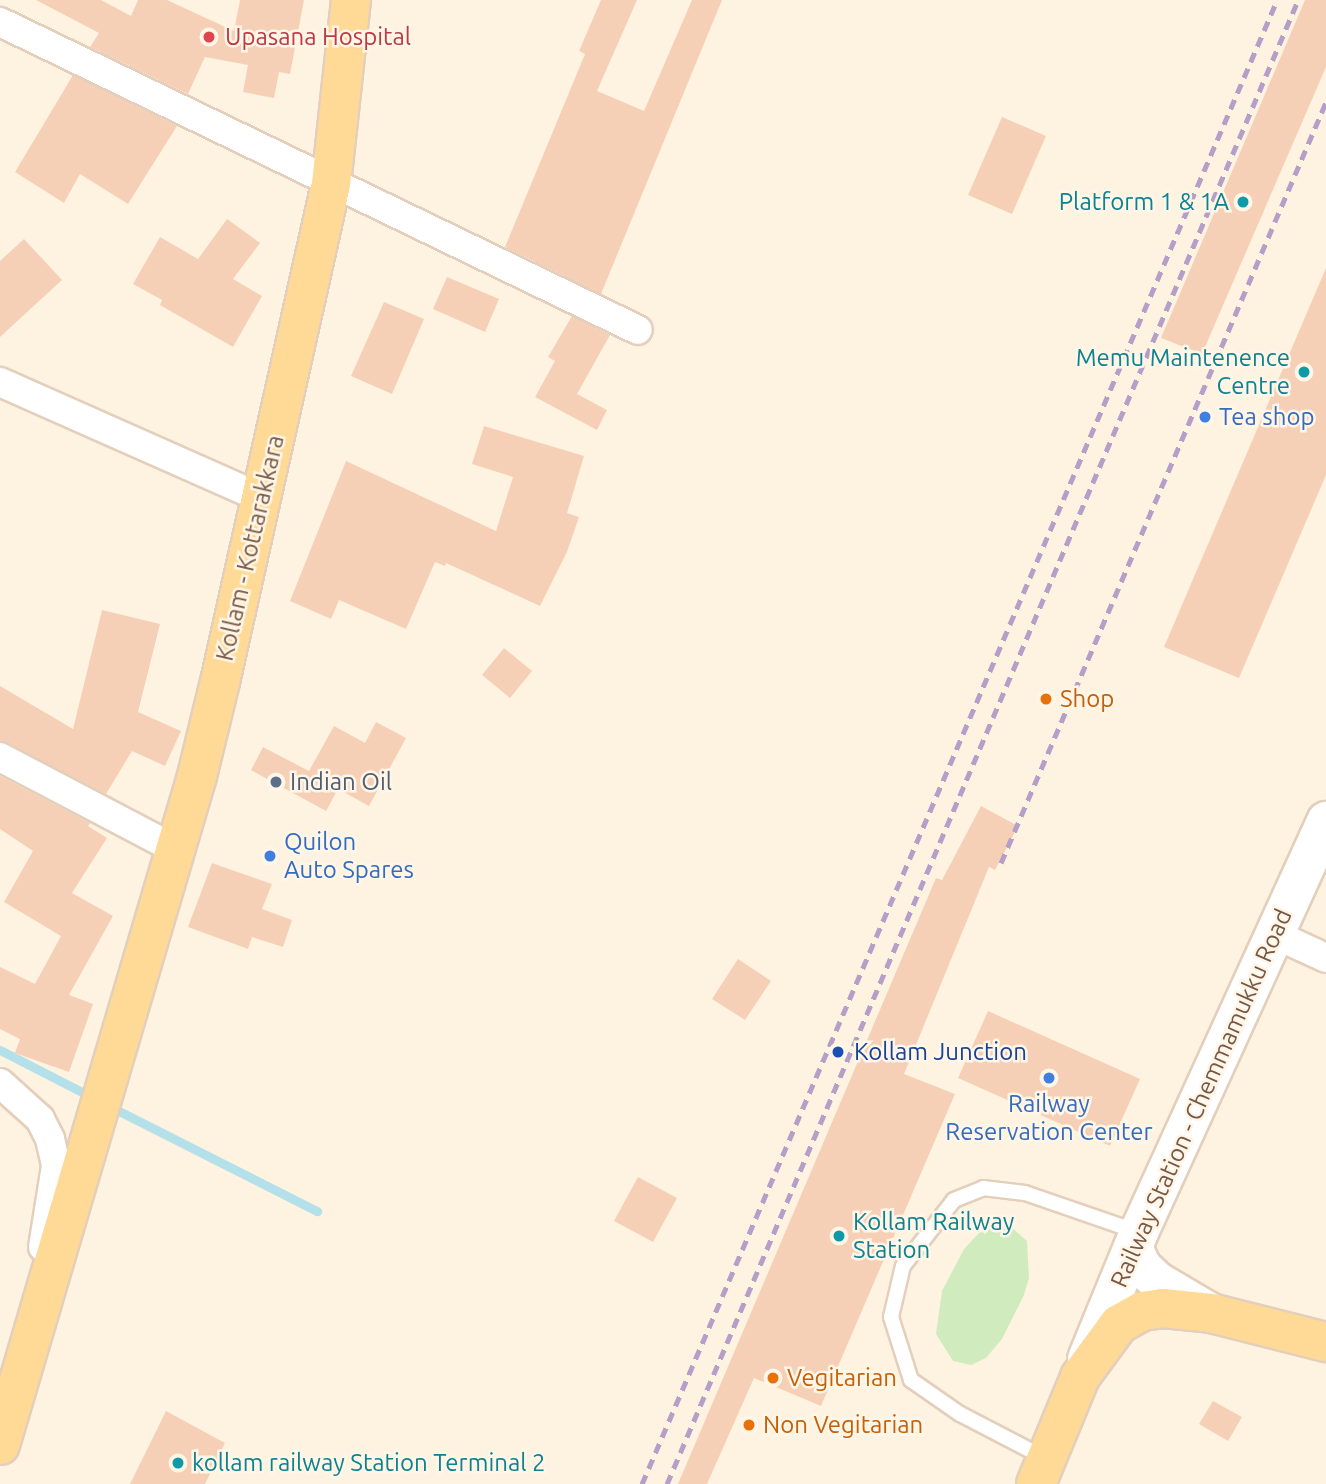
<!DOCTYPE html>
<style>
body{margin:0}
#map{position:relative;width:1326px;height:1484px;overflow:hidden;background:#fef3e0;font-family:Ubuntu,sans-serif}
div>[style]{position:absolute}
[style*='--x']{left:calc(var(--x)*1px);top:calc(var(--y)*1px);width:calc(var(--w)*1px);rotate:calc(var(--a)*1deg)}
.green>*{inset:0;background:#d0ecbe}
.stream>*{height:9px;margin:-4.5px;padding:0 4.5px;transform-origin:4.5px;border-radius:4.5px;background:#b3e0e9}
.building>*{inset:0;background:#f6d0b6}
.roads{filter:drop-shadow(2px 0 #e3cfbb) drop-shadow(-2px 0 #e3cfbb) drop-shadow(0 2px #e3cfbb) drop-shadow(0 -2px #e3cfbb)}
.service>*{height:14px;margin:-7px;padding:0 7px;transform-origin:7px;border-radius:7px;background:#fff}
.minor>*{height:28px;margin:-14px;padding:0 14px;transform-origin:14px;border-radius:14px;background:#fff}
.secondary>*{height:38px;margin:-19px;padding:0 19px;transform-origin:19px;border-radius:19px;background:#fff}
.primary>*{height:38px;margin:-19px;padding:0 19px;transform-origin:19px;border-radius:19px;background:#ffda96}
.rail>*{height:5px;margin-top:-2.5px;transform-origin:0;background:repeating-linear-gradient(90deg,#b59fc8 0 10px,transparent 0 17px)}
.dots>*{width:19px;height:19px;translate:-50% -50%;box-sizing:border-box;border:4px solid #fff6e8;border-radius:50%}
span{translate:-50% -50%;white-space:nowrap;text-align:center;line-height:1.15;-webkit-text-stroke:5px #fff6e8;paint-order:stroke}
.health-label{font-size:24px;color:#be3a42}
.left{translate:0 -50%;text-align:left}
.culture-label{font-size:24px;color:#0d838f}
.right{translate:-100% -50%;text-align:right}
.shop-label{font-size:24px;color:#366cbe}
.street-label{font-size:24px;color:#775845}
.food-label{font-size:24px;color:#c56008}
.service-label{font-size:24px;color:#4e5e75}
.transit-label{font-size:24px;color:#164399}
</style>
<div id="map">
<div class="green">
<div style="clip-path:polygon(997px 1225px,1012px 1228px,1027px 1241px,1029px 1278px,1024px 1295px,1002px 1339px,986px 1358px,971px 1365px,953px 1361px,936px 1334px,942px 1291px,964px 1249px,979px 1233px)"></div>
</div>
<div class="stream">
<div style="--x:0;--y:1050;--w:103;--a:27.1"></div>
<div style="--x:111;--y:1107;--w:231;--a:26.8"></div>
</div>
<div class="building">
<div style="clip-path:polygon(36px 0,101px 0,131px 16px,138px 0,167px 0,234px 31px,240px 0,304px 0,290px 74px,279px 72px,274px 98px,243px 92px,248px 65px,205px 57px,188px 94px,90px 47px,99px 33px)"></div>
<div style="clip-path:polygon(601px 0,637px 0,597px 91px,644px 111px,692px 0,722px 0,601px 294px,505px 247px,585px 54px,579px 51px)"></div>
<div style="clip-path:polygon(1305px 0,1326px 0,1326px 67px,1202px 354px,1161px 338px)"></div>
<div style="clip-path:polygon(73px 75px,177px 126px,128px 204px,80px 174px,64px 203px,15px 172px)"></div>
<div style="clip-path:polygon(1002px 117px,1046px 136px,1012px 214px,968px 195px)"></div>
<div style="clip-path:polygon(227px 219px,260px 243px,233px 279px,262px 296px,233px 347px,160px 305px,162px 300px,133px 284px,160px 237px,198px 259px)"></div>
<div style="clip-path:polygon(24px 239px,62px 280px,0 337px,0 261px)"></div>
<div style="clip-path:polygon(1326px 268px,1326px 475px,1239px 678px,1164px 647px)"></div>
<div style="clip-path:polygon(447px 277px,499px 299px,485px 332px,433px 309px)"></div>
<div style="clip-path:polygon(384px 302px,424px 319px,392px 394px,351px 376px)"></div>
<div style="clip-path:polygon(572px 316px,610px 335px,577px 394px,607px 410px,597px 430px,535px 397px,555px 361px,548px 357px)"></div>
<div style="clip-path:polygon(484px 426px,584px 456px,567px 513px,579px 517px,567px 552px,540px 606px,446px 563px,445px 566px,435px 562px,406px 629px,339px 600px,331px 619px,290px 601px,346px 461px,496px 531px,513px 477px,472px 464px)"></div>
<div style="clip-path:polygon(102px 610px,160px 624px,138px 712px,181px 731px,165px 766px,132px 751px,106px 794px,0 740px,0 686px,73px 729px)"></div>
<div style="clip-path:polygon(504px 648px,532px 671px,510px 698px,482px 675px)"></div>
<div style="clip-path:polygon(376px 722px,406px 738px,369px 806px,338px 789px,326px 811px,251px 770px,263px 747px,309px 771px,334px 726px,365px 743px)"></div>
<div style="clip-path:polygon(0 776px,90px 823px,88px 826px,107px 838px,72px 893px,113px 916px,69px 995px,93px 1004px,69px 1072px,15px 1053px,20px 1039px,0 1029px,0 967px,35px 984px,61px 936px,4px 902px,33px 851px,0 829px)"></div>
<div style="clip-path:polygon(981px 806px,1018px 826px,995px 870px,989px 867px,904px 1074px,955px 1094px,821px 1406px,754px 1378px,707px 1484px,678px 1484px,936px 878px,942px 880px)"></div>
<div style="clip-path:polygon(212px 863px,272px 884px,262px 909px,292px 920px,283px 947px,252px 937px,248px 949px,188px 927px)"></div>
<div style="clip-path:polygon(738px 959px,771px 981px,745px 1020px,712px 999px)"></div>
<div style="clip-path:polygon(988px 1011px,1140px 1079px,1110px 1146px,958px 1078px)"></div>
<div style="clip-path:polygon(638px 1177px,677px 1198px,653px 1242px,614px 1221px)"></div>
<div style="clip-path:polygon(1213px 1401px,1242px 1417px,1228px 1441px,1199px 1424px)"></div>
<div style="clip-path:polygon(166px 1411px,225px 1443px,205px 1484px,130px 1484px)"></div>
</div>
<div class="roads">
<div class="service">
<div style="--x:1045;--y:1458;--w:96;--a:-152.6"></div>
<div style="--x:960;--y:1414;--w:60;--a:-145.2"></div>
<div style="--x:911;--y:1380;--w:66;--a:-107.6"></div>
<div style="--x:891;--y:1317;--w:52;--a:-76.8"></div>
<div style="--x:903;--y:1266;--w:83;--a:-52.3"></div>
<div style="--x:954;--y:1200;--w:31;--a:-22"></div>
<div style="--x:983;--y:1188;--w:42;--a:6.8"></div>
<div style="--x:1025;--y:1193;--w:120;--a:19"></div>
</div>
<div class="minor">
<div style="--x:0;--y:22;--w:708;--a:25.77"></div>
<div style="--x:0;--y:382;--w:287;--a:23.9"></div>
<div style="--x:0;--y:757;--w:198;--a:27.7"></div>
<div style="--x:1274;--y:934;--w:57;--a:24.8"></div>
<div style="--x:0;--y:1083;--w:54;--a:42"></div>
<div style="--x:40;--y:1119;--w:22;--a:63"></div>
<div style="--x:50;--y:1139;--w:28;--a:77"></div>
<div style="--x:56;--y:1166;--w:82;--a:99.1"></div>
</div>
<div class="secondary">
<div style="--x:1133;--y:1247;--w:22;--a:66"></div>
<div style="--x:1142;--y:1267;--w:21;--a:43"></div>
<div style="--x:1157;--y:1281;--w:63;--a:30.7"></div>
<div style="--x:1087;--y:1359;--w:137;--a:-67.7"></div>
<div style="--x:1139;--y:1232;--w:452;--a:-65.5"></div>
</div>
<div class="primary">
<div style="--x:0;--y:1445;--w:697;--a:-73.59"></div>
<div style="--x:197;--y:776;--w:97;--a:-76.3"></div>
<div style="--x:220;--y:682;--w:510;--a:-77.43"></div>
<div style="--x:331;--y:184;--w:185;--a:-83.8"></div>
<div style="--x:1036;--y:1484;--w:116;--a:-67.6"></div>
<div style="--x:1080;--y:1377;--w:66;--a:-53.7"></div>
<div style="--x:1119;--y:1324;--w:26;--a:-29"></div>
<div style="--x:1142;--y:1311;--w:21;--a:-8"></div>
<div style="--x:1163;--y:1308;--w:48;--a:5.9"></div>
<div style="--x:1211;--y:1313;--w:119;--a:14.2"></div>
</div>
</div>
<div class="rail">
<div style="--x:1001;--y:863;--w:827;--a:-66.87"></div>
<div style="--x:642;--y:1484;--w:1614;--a:-66.83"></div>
<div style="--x:667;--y:1484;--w:1613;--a:-66.96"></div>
</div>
<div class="dots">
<div style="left:209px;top:37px;background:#e0444e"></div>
<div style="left:1243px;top:202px;background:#0f9aa8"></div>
<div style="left:1304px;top:372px;background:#0f9aa8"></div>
<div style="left:1205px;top:417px;background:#3f7fe0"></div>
<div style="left:1046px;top:699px;background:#e8710a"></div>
<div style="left:276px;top:782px;background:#5c6f8a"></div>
<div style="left:270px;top:856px;background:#3f7fe0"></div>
<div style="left:838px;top:1052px;background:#1a4fb4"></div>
<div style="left:1049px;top:1078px;background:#3f7fe0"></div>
<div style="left:839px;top:1236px;background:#0f9aa8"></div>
<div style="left:773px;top:1378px;background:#e8710a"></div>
<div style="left:749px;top:1425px;background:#e8710a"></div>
<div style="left:178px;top:1463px;background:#0f9aa8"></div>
</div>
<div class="health-label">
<span class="left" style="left:225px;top:37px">Upasana Hospital</span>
</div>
<div class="culture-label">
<span class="right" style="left:1229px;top:202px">Platform 1 &amp; 1A</span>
<span class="right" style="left:1290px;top:372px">Memu Maintenence<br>Centre</span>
<span class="left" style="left:853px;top:1236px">Kollam Railway<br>Station</span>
<span class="left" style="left:192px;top:1463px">kollam railway Station Terminal 2</span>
</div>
<div class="shop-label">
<span class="left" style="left:1219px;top:417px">Tea shop</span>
<span class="left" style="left:284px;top:856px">Quilon<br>Auto Spares</span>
<span style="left:1049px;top:1118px">Railway<br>Reservation Center</span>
</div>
<div class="street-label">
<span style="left:250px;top:548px;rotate:-77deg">Kollam - Kottarakkara</span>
<span style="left:1201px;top:1098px;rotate:-66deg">Railway Station - Chemmamukku Road</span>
</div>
<div class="food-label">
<span class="left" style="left:1060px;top:699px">Shop</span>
<span class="left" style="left:787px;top:1378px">Vegitarian</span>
<span class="left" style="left:763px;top:1425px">Non Vegitarian</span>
</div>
<div class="service-label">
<span class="left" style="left:290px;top:782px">Indian Oil</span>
</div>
<div class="transit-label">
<span class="left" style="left:854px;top:1052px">Kollam Junction</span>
</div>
</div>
